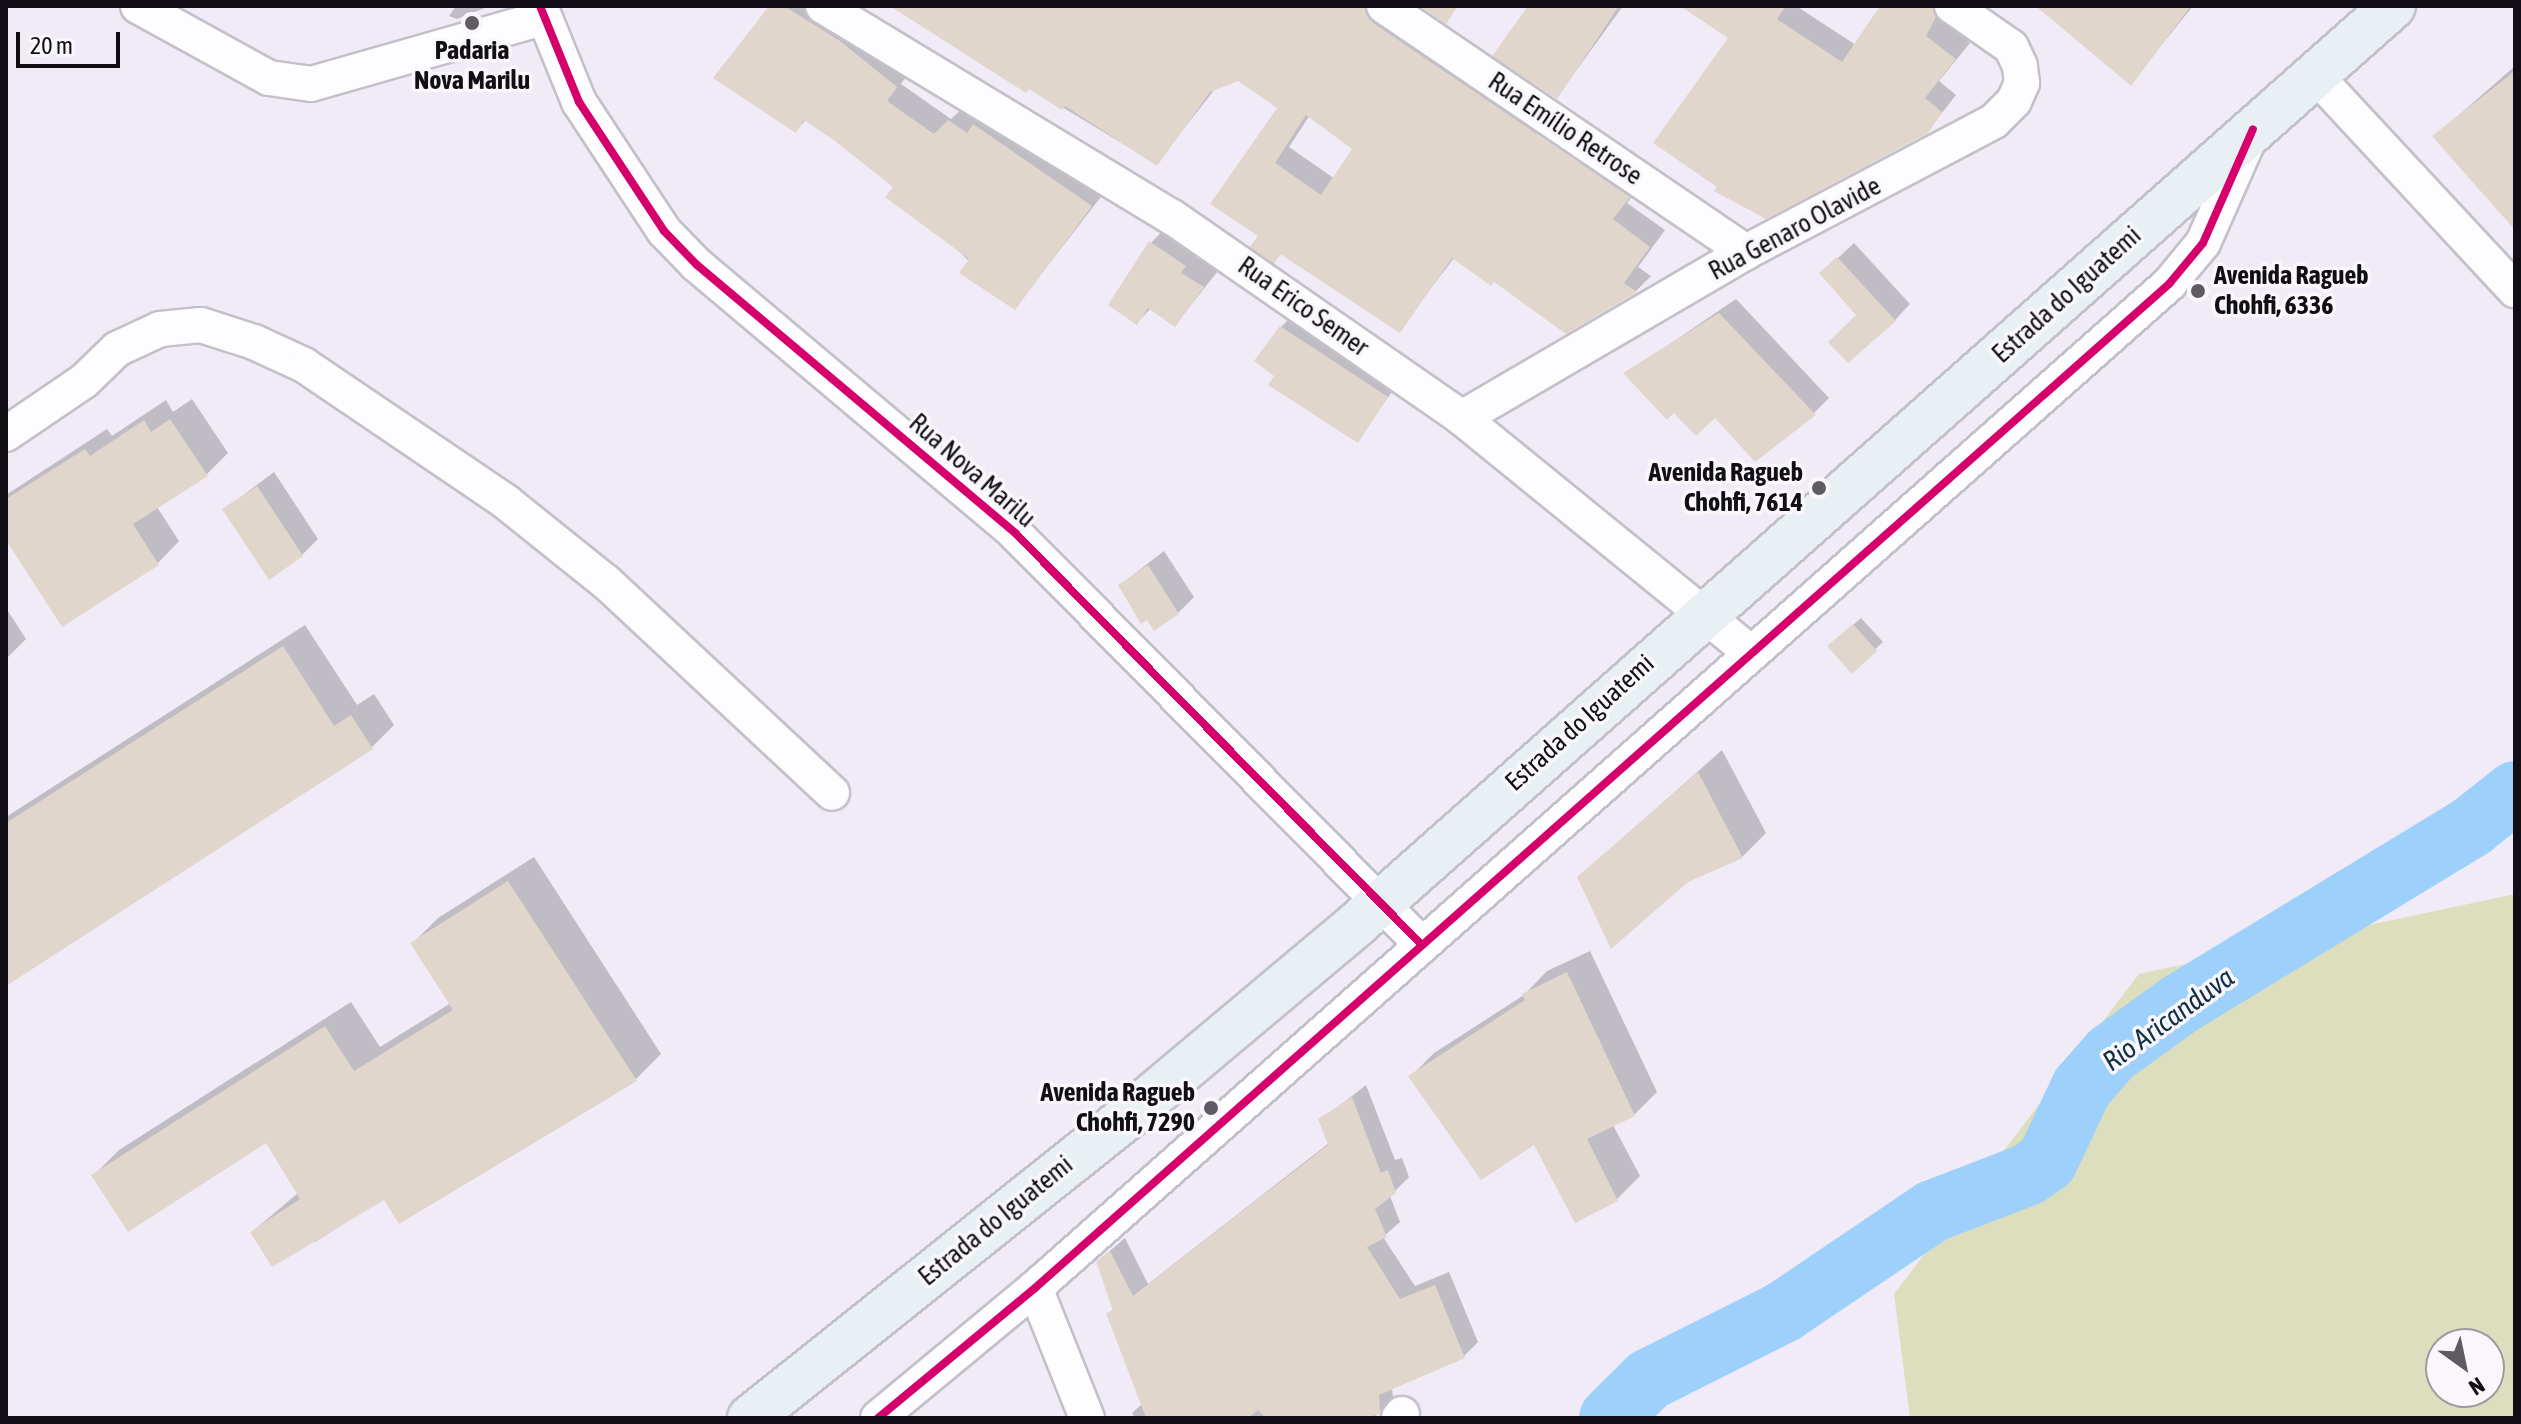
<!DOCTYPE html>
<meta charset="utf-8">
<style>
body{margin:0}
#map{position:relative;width:2521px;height:1424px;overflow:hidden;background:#f0ebf6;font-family:"Asap Condensed",sans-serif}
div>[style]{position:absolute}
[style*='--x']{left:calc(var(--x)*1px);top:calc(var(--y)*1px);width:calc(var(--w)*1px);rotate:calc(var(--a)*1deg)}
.green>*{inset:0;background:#dcdebe}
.shadow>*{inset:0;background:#0003}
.river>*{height:62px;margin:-31px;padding:0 31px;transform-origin:31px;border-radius:31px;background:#9dd0fa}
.building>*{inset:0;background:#e1d6cc}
.roads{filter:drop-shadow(2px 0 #c4c0c9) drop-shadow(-2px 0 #c4c0c9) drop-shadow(0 2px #c4c0c9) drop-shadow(0 -2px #c4c0c9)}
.minor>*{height:34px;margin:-17px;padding:0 17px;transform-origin:17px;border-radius:17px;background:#fdfcfe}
.primary>*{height:44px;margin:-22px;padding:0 22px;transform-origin:22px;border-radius:22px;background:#e9f0f3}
.cycleway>*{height:8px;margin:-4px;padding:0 4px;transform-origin:4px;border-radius:4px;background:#d6006c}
.dots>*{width:22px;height:22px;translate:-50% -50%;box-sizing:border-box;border:4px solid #f9f7fc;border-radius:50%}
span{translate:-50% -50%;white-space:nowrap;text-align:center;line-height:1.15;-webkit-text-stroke:7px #f9f7fc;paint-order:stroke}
.poi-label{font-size:26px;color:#110e16;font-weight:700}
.left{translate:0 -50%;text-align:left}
.right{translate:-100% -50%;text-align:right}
.street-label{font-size:26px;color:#110e16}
.water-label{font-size:28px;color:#103046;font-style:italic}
.frame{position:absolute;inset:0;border:8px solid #110e16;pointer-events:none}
.north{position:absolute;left:2425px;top:1328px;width:80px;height:80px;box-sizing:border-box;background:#f9f7fc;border:2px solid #9c9aa0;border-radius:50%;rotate:147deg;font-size:22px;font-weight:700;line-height:32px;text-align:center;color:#110e16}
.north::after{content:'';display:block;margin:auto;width:28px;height:36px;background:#5f5b64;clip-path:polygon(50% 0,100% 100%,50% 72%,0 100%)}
.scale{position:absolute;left:16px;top:32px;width:104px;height:36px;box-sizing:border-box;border:4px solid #110e16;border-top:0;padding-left:10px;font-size:24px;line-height:28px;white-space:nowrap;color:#110e16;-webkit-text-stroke:6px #f9f7fc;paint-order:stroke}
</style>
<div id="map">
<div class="green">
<div style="clip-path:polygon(evenodd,2515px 894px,2515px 1418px,1910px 1418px,1894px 1294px,2139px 974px,2515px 894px,2441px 1344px,2489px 1344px,2489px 1392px,2441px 1392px,2441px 1344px)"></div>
</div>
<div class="shadow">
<div style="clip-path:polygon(456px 6px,490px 6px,457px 19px,449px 16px)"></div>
<div style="clip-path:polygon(771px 6px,827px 6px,911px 70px,901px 84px,951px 119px,966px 105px,1107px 189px,1015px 308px,896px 187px,807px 119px,796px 130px)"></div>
<div style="clip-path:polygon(evenodd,896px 6px,1387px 6px,1550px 117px,1537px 135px,1579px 165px,1596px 148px,1644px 181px,1627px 203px,1665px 230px,1638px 267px,1651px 276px,1636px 291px,1566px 332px,1495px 280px,1454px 258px,1399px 330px,1282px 253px,1274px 261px,1261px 235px,1280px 108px,1238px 79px,1215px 89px,1156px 164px,896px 6px,1310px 115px,1355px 149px,1335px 179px,1289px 147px,1310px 115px)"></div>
<div style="clip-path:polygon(1531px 6px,1623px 6px,1557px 97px)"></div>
<div style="clip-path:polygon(1691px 6px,1796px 6px,1856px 45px,1882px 6px,1947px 6px,1940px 19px,1970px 43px,1939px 81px,1956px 95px,1927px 132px,1731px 38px)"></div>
<div style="clip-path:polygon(2036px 6px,2193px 6px,2131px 83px)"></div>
<div style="clip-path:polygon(2515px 66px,2515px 225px,2435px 136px)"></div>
<div style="clip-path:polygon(1166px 227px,1201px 249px,1195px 257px,1218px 271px,1175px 325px,1151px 308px,1137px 323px,1151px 243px)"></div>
<div style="clip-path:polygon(1854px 243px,1910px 304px,1895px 320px,1858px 315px,1822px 273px)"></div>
<div style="clip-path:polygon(1736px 299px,1829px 398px,1814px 413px,1715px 416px,1674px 410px,1626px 374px)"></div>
<div style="clip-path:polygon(1292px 316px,1397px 385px,1357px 440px,1277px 375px,1281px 327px)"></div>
<div style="clip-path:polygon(192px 399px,228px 453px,206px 475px,157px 507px,179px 541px,158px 563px,62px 624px,6px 536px,6px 495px,107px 429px,112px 436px,166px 400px,173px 412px)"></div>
<div style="clip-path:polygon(274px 472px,318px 539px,302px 555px,225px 509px)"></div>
<div style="clip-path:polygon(1164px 551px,1194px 597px,1178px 613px,1120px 585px)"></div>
<div style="clip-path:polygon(6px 608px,26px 639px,6px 659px)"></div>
<div style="clip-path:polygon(1861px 618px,1883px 642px,1852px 671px,1837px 639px)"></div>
<div style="clip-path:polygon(305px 625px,357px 705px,374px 694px,394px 725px,372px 747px,6px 984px,6px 817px)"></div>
<div style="clip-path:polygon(1722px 750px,1766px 833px,1742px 857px,1579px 877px)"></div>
<div style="clip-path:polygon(534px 857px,661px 1054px,635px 1080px,385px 1197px,315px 1242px,252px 1232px,298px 1193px,267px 1141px,94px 1175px,119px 1150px,351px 1002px,380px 1047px,451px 1003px,413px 943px,438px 918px)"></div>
<div style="clip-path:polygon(1590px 951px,1657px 1092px,1634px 1115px,1613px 1125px,1640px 1176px,1617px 1199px,1535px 1142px,1411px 1076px,1434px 1053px,1524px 995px,1547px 971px)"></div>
<div style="clip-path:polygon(1366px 1085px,1395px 1160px,1402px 1158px,1409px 1177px,1390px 1196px,1400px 1222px,1383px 1237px,1415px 1286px,1449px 1272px,1478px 1342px,1464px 1356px,1392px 1387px,1393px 1398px,1374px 1418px,1135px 1418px,1132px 1413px,1143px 1403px,1109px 1313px,1114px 1308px,1098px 1261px,1125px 1238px,1148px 1284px,1329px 1143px,1321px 1120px)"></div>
</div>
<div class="river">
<div style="--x:1610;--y:1418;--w:54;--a:-45"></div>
<div style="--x:1648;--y:1380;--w:151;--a:-26.7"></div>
<div style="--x:1783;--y:1312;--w:181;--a:-34"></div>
<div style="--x:1933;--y:1211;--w:101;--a:-21"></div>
<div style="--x:2027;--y:1175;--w:24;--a:-35"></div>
<div style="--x:2047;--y:1161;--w:82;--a:-64.7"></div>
<div style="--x:2082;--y:1087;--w:44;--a:-48.7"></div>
<div style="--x:2111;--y:1054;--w:85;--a:-35.9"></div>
<div style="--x:2180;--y:1004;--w:341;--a:-31.3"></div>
<div style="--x:2471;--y:827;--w:56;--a:-38.5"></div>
</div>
<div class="building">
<div style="clip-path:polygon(769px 6px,784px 6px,840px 41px,897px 87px,887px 101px,934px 134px,948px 120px,967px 133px,973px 124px,1092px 206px,1015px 310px,959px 273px,969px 259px,885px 197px,893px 187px,835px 141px,804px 120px,796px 133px,713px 78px)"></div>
<div style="clip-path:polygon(evenodd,890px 6px,1364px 6px,1373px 23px,1630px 197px,1613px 219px,1650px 247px,1624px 283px,1637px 292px,1566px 334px,1494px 282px,1491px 286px,1452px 258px,1400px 333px,1280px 254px,1274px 264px,1250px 247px,1258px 236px,1210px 204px,1277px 108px,1238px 81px,1210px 92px,1157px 166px,1065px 106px,1062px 110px,1029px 89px,1026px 93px,890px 6px,1306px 115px,1352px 149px,1321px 195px,1275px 163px,1306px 115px)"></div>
<div style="clip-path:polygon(1420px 6px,1458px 6px,1446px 24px)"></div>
<div style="clip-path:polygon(1528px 6px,1619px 6px,1557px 99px,1492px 56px)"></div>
<div style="clip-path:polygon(1680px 6px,1786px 6px,1777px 19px,1842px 62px,1880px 6px,1932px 6px,1936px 17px,1926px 36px,1956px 59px,1925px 98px,1942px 112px,1928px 133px,1766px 219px,1714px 191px,1717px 187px,1653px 143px,1728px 38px)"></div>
<div style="clip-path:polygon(2036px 6px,2191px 6px,2131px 86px)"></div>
<div style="clip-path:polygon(2515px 71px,2515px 230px,2432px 136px)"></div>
<div style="clip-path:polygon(1149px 241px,1186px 266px,1181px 273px,1204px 287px,1175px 327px,1148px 308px,1137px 325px,1108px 305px)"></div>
<div style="clip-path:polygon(1837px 257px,1896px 321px,1848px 363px,1828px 342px,1856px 315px,1819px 273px)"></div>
<div style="clip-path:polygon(1719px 313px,1816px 415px,1755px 462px,1715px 418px,1696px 436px,1674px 413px,1667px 420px,1623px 373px)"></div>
<div style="clip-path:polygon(1280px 326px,1388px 397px,1358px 443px,1268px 385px,1274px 376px,1254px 361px)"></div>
<div style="clip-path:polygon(170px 419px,208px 476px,133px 524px,159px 565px,62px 627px,6px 540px,6px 499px,85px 449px,90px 456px,144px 420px,151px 432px)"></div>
<div style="clip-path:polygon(257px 486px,303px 556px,269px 580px,222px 509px)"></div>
<div style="clip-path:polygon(1148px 565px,1179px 614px,1154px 631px,1147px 620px,1141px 624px,1118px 585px)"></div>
<div style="clip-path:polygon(1853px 624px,1877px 651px,1852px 674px,1827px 646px)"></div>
<div style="clip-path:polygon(283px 646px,334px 726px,351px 715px,373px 749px,6px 986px,6px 823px)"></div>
<div style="clip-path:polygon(1698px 772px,1743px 858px,1688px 882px,1611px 949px,1577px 877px)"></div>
<div style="clip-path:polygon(508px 881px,637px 1081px,399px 1224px,384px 1200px,272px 1267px,250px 1232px,300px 1199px,266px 1143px,128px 1232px,91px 1175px,325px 1026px,354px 1071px,453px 1010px,410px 943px)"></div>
<div style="clip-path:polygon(1567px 972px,1635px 1116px,1587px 1139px,1618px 1201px,1575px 1223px,1534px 1145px,1481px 1180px,1408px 1076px,1525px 1000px,1522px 994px)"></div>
<div style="clip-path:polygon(1352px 1097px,1381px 1173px,1388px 1170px,1396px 1193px,1375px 1209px,1387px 1237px,1367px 1247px,1400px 1299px,1435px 1285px,1465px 1358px,1379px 1395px,1380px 1414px,1365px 1418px,1266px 1418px,1258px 1410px,1248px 1418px,1146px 1418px,1106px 1313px,1113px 1311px,1096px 1261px,1110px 1251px,1133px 1296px,1328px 1145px,1318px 1119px)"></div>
</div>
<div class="roads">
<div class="minor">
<div style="--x:138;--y:6;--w:149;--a:28.8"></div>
<div style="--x:269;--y:78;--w:42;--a:8.1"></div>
<div style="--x:311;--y:84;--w:240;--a:-15.9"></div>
<div style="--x:540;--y:6;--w:104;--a:67.9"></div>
<div style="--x:579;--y:102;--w:154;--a:56.6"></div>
<div style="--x:664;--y:231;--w:47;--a:45.9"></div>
<div style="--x:697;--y:265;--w:417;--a:40.1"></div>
<div style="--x:1016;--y:534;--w:575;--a:45.35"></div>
<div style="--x:823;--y:6;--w:408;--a:31.2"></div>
<div style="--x:1172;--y:217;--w:353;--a:34.7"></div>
<div style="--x:1462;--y:418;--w:372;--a:39.1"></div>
<div style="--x:1384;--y:6;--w:438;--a:34.2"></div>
<div style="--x:2315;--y:75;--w:294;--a:47.1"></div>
<div style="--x:1462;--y:418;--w:329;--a:-30.3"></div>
<div style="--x:1746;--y:252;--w:280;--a:-27.8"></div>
<div style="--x:1994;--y:121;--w:28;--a:-45"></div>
<div style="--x:2014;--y:101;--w:20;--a:-66"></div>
<div style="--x:2022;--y:83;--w:17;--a:-97"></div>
<div style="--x:2020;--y:66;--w:21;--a:-115"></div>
<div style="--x:2011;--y:47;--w:72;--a:-145.2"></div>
<div style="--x:6;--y:434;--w:94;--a:-34.2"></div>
<div style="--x:84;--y:381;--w:46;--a:-44.1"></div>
<div style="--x:117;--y:349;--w:47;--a:-24.9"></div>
<div style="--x:160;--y:329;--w:41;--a:-5.6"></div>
<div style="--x:201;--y:325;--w:56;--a:17.8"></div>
<div style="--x:254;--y:342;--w:55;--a:24.7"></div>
<div style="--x:304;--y:365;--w:244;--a:34.1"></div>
<div style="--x:506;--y:502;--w:128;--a:38.7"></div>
<div style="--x:606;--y:582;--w:309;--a:43"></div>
<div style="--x:1035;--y:1288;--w:140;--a:68.2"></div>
<div style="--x:878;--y:1418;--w:204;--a:-39.6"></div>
<div style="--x:1035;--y:1288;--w:1515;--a:-41.52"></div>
<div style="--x:2169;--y:284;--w:53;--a:-50.3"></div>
<div style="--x:2203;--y:243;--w:124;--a:-66.1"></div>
<div style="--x:1399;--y:1418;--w:5;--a:-53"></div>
</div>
<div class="primary">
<div style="--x:750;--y:1418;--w:482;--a:-38.6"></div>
<div style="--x:1127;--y:1117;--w:300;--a:-40"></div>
<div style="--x:1357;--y:924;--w:1384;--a:-41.54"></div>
</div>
</div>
<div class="cycleway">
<div style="--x:540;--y:6;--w:104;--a:67.9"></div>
<div style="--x:579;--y:102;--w:154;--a:56.6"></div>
<div style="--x:664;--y:231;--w:47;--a:45.9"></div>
<div style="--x:697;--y:265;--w:417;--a:40.1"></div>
<div style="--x:1016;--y:534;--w:575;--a:45.35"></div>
<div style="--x:878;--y:1418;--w:204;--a:-39.6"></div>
<div style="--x:1035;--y:1288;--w:1515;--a:-41.52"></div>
<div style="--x:2169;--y:284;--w:53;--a:-50.3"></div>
<div style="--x:2203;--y:243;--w:124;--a:-66.3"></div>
</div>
<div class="dots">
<div style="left:472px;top:23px;background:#5f5b64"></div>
<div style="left:2198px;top:291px;background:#5f5b64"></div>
<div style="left:1819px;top:488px;background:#5f5b64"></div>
<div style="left:1211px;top:1108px;background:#5f5b64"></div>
</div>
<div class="poi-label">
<span style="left:472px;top:66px">Padaria<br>Nova Marilu</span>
<span class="left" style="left:2214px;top:291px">Avenida Ragueb<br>Chohfi, 6336</span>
<span class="right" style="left:1803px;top:488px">Avenida Ragueb<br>Chohfi, 7614</span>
<span class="right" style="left:1195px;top:1108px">Avenida Ragueb<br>Chohfi, 7290</span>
</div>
<div class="street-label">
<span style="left:1565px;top:129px;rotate:34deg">Rua Emílio Retrose</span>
<span style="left:1795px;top:229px;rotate:-28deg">Rua Genaro Olavide</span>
<span style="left:2067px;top:295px;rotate:-42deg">Estrada do Iguatemi</span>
<span style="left:1303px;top:307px;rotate:35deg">Rua Erico Semer</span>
<span style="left:972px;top:471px;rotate:41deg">Rua Nova Marilu</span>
<span style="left:1580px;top:723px;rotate:-42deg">Estrada do Iguatemi</span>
<span style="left:996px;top:1221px;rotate:-39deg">Estrada do Iguatemi</span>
</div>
<div class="water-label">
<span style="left:2168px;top:1019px;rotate:-36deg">Rio Aricanduva</span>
</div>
<div class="frame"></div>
<div class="north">N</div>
<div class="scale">20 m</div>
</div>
